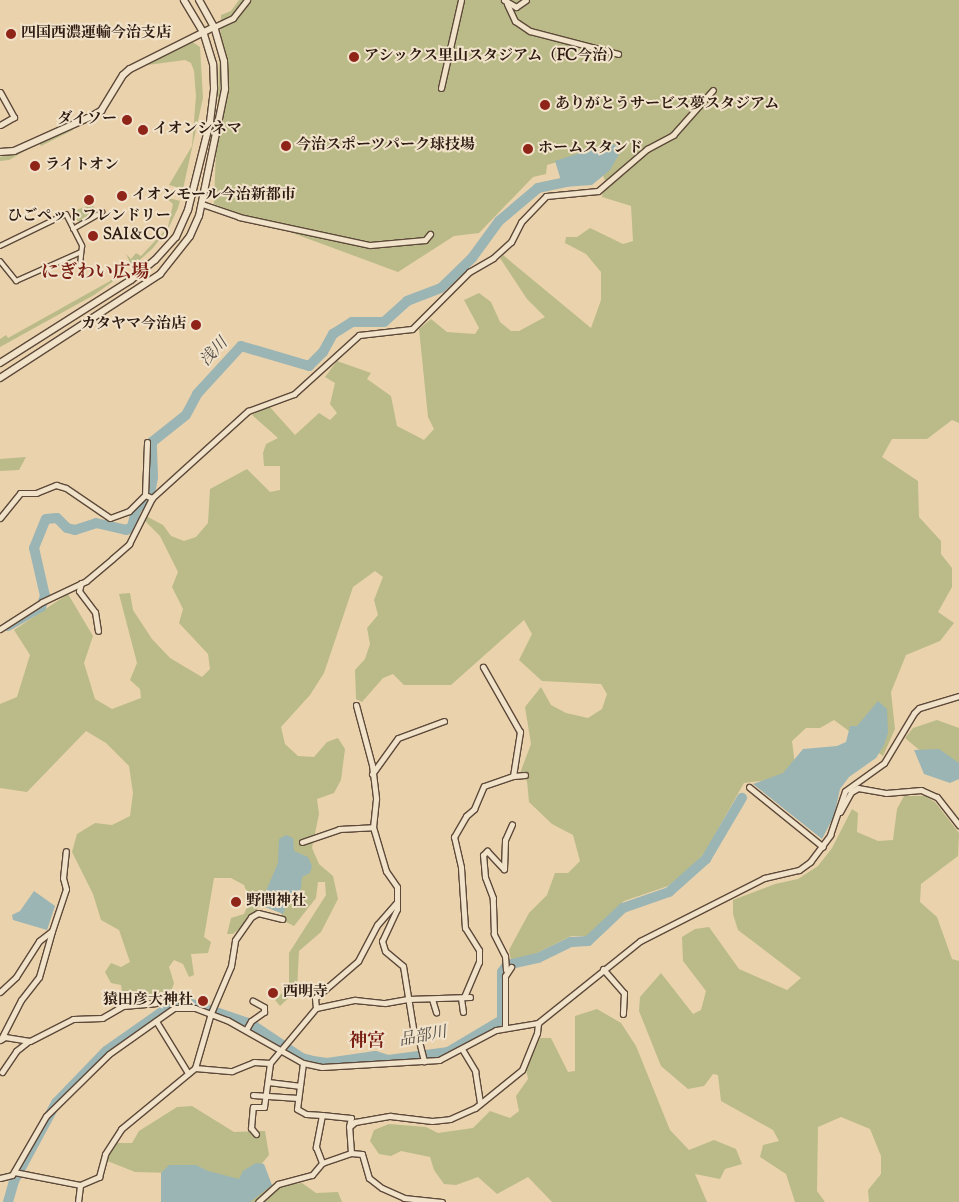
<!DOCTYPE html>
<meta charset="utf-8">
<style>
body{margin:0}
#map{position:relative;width:959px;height:1202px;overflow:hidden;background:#ead2ad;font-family:"Sorts Mill Goudy","Noto Serif JP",serif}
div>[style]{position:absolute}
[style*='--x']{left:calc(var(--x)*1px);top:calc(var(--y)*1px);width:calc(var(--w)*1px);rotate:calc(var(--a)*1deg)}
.green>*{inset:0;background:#babb88}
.water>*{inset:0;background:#9bb5b4}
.river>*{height:10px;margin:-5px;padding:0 5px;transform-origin:5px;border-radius:5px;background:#9bb5b4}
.roads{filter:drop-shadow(1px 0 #5d4939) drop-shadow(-1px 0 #5d4939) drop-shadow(0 1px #5d4939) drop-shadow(0 -1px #5d4939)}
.pedestrian>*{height:4px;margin:-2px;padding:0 2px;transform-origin:2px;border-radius:2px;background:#f1e2ca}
.minor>*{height:5px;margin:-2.5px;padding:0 2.5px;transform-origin:2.5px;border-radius:2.5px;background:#f1e2ca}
.tertiary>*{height:6px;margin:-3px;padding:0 3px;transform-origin:3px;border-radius:3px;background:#f1e2ca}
.dots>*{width:14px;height:14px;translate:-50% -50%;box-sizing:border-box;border:2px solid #f1e2ca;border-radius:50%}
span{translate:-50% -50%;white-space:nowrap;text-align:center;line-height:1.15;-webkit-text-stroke:4px #f1e2ca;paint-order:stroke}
.poi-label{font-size:15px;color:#2e1b12;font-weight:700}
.left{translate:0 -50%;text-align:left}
.right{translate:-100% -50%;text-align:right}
.water-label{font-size:16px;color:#4f4943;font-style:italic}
.quarter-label{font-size:18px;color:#7a1f14;font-weight:700}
</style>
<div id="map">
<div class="green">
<div style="clip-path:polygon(239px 0,959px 0,959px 423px,952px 420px,927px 439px,892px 439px,882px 457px,918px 481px,919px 517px,941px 541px,941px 554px,952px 568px,952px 587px,938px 612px,954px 623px,940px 641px,906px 655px,891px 692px,895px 729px,883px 756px,834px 720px,820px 728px,806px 728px,792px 741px,795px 765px,784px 778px,744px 783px,705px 852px,689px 870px,668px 886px,624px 901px,588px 936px,571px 936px,515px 964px,511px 960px,509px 950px,529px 913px,547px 895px,555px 873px,568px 873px,580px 861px,573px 835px,552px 824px,529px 802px,527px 781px,519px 776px,531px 744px,525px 707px,541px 687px,551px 705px,566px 713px,588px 718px,602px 709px,607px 694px,601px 684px,542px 681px,519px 660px,532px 634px,524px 620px,451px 685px,404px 685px,393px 674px,383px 678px,362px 702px,356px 699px,355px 670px,365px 659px,370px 644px,367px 628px,378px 615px,374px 600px,383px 577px,375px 571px,353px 587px,324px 673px,310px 695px,281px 727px,285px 744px,298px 756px,314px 757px,327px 742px,338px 738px,345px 749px,341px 780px,334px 793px,317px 799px,319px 814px,312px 848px,319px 864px,333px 876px,338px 899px,321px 932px,299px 951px,297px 990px,280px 1006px,275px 1000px,289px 986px,289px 953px,326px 895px,325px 882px,318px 882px,316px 898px,294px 926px,286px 922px,270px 894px,244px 925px,233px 934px,227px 934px,231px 918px,244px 914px,250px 901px,244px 885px,231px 878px,214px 878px,204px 937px,211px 942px,208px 953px,191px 954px,194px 975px,189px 977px,183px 964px,174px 960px,169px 967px,174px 983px,171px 992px,152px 999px,123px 1000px,121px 985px,111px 983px,105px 972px,111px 963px,121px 967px,130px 962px,119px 930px,101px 920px,93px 894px,72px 852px,77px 834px,95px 823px,112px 825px,130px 816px,133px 793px,129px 766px,106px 743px,86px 731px,27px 792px,0 788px,0 704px,17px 697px,30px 655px,14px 630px,68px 594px,93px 636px,84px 663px,95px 699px,112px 709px,141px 698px,140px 689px,130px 680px,137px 663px,119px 594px,130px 593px,133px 610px,152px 639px,170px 658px,202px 677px,210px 669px,208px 654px,179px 623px,183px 609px,172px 587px,178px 572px,160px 536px,144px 520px,146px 516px,163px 525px,171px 536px,184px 541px,196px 537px,208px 523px,210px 489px,247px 469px,270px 492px,280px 490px,280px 466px,264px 466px,263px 453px,266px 444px,278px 438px,252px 415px,268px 405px,295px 435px,319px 413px,330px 420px,337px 413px,330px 404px,335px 383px,325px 377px,337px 361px,371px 373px,367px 379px,391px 396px,397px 426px,424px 440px,434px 429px,428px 417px,419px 329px,431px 319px,447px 332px,475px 334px,479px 328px,464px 300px,479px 293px,491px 302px,500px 322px,511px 331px,519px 331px,545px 317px,527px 299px,500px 258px,503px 255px,591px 328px,601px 300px,601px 272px,586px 254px,565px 243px,566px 237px,577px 237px,590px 228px,623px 244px,633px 241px,631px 206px,602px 197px,605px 180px,601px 172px,569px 167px,578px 153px,570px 158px,547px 165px,546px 174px,533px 177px,479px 233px,454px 236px,398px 272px,214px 204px,221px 15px,231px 11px)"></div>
<div style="clip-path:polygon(191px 41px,200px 47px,203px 98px,183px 189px,169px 185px,192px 146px,196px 96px,194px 71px,191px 63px,185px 60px,140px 66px)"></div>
<div style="clip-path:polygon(72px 127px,73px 130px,41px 146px,39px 143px)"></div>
<div style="clip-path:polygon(30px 148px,9px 160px,0 161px,0 157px)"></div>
<div style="clip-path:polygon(165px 197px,180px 201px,178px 208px,169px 227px,153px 248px,132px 267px,126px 254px,131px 259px,136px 253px,141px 256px,168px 227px,173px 204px)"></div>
<div style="clip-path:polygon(92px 204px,97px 211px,95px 216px,81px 222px,72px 218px,71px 212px)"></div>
<div style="clip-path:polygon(118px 269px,122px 275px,94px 295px,0 347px,0 339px,6px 335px,8px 338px,110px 281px)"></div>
<div style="clip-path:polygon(26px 457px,19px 470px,0 471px,0 459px)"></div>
<div style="clip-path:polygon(937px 720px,959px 728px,959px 780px,953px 766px,923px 753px,905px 738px,913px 728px)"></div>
<div style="clip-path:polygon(904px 796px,925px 796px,935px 802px,959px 833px,958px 856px,921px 884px,920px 902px,937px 917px,952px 959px,959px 961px,959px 1202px,869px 1202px,868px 1190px,881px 1174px,881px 1156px,870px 1129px,841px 1117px,818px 1127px,817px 1191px,825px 1202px,795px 1202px,786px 1174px,760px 1157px,763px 1145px,779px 1141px,773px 1130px,721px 1101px,718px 1075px,713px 1074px,704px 1086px,688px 1089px,661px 1066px,639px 1011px,640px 997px,661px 973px,693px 1014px,701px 1010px,706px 991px,683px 961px,682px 937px,695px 929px,709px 927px,739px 969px,787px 990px,801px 978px,738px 930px,733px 914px,733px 900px,775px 884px,798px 879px,818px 866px,832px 848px,852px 809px,858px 813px,857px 832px,878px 841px,893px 840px,897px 809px)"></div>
<div style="clip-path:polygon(597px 1009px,621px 1023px,636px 1046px,670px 1130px,689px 1150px,714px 1140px,736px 1149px,742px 1164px,725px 1169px,720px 1179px,695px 1174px,707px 1202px,552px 1202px,528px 1177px,497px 1194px,478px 1177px,456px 1185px,444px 1184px,434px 1170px,430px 1157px,401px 1151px,391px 1156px,379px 1154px,370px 1141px,374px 1130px,389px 1124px,426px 1127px,438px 1133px,473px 1128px,490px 1111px,510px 1118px,519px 1111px,516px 1096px,528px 1079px,526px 1069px,540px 1038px,551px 1038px,568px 1072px,575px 1071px,575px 1016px)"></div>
<div style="clip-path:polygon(192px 1106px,234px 1132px,265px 1131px,269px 1155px,259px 1167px,267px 1183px,277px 1186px,302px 1183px,316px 1193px,338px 1192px,342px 1202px,250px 1202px,174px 1173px,135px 1172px,105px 1160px,117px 1143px,132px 1143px,139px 1131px,177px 1107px)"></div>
</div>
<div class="water">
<div style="clip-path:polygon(611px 143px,622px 149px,610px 170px,592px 185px,563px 187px,555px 161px)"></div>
<div style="clip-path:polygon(878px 701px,887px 709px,888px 733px,884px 745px,876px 758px,849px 777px,840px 789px,834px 816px,822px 839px,753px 784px,783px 773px,803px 749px,837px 746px,846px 742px,850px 726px,857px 726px)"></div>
<div style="clip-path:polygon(939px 749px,959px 763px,959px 779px,950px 783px,924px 774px,914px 750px)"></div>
<div style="clip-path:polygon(286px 835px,293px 838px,294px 851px,308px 857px,312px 866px,310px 873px,302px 877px,301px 889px,286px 906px,283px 914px,260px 905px,278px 863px,279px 839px)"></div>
<div style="clip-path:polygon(34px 891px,55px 906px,47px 930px,13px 920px,12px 915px,20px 911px)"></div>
<div style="clip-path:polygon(256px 1163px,264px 1164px,272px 1185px,250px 1202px,161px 1202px,161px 1173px,169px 1165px,196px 1165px,208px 1171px,239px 1179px,243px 1171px)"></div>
</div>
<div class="river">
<div style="--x:8;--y:626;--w:38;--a:-30"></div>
<div style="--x:41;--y:607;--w:12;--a:-70"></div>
<div style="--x:45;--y:596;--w:49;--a:-102.9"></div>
<div style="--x:34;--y:548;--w:31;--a:-68"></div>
<div style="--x:46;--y:519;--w:11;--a:-5"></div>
<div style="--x:57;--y:518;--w:14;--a:45"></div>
<div style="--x:67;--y:528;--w:8;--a:14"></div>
<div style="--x:75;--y:530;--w:22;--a:-18"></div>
<div style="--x:96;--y:523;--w:31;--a:13"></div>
<div style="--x:126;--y:530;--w:7;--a:-27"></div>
<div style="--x:132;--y:527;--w:17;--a:-77"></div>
<div style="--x:136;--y:510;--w:22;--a:-51"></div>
<div style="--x:150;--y:493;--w:16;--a:-79"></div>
<div style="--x:153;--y:477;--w:35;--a:-92"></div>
<div style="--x:152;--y:442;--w:43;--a:-38.5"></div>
<div style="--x:186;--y:415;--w:24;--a:-62"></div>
<div style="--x:197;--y:394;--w:65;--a:-47.5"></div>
<div style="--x:241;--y:346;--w:71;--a:16.4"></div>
<div style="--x:309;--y:366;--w:20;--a:-45"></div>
<div style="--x:323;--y:352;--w:21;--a:-61"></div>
<div style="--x:333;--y:334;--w:22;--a:-32"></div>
<div style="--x:352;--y:322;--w:32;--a:0"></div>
<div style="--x:384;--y:322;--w:31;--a:-42"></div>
<div style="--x:407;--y:301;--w:36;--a:-21"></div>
<div style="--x:441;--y:288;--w:43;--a:-44.1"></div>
<div style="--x:472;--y:258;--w:46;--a:-53.9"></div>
<div style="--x:499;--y:221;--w:51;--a:-40.2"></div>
<div style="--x:538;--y:188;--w:33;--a:-12"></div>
<div style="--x:8;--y:1202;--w:22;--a:-74"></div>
<div style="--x:14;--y:1181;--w:89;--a:-61.7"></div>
<div style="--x:56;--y:1103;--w:72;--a:-46.1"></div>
<div style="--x:106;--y:1051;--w:82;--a:-35"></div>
<div style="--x:173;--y:1004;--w:16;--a:-4"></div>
<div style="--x:189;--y:1003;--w:65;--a:18.7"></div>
<div style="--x:251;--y:1024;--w:61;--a:33.7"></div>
<div style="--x:302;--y:1058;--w:11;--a:15"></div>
<div style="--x:313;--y:1061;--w:14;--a:8"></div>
<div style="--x:327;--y:1063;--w:49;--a:-8.3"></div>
<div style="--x:375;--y:1056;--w:14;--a:17"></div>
<div style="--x:388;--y:1060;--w:61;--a:-7.6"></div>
<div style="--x:448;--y:1052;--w:63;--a:-30.7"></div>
<div style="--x:502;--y:1020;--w:48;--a:-90"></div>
<div style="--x:502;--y:972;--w:9;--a:-54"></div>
<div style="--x:507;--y:965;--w:32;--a:-13"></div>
<div style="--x:538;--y:958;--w:37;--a:-26"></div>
<div style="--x:571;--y:942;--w:17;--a:-3"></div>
<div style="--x:588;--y:941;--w:48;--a:-43.3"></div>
<div style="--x:623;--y:908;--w:49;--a:-19.2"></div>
<div style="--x:669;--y:892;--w:50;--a:-41.7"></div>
<div style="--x:706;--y:859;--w:71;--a:-59.5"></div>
</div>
<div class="roads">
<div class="pedestrian">
<div style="--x:73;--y:229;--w:34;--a:-30"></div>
<div style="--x:0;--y:246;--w:73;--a:-25.9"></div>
<div style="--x:66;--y:214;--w:36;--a:63"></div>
<div style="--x:82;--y:246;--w:19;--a:96"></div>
<div style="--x:0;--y:261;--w:26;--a:51"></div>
<div style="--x:16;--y:281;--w:71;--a:-24"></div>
</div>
<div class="minor">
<div style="--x:504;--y:0;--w:14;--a:30"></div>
<div style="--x:516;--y:7;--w:12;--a:-35"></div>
<div style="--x:507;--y:4;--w:19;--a:65"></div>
<div style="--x:515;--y:21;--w:18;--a:34"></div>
<div style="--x:530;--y:31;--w:91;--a:14.6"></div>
<div style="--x:214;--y:27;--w:21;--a:-25"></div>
<div style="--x:233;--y:18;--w:23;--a:-52"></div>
<div style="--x:441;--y:88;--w:90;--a:-77.2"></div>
<div style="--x:0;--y:92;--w:29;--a:61"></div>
<div style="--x:14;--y:117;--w:16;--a:150"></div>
<div style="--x:202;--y:204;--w:39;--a:19"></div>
<div style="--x:239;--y:217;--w:134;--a:12.1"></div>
<div style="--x:370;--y:245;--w:55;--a:-5.2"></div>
<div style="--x:425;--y:240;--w:8;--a:-50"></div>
<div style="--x:145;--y:495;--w:53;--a:-87.8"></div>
<div style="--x:0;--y:518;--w:32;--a:-51"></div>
<div style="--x:20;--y:493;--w:16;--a:0"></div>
<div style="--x:36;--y:493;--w:22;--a:-22"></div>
<div style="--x:56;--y:485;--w:10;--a:17"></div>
<div style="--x:66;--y:488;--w:53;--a:34.3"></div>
<div style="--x:110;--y:518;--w:20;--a:-20"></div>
<div style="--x:129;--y:511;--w:23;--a:-45"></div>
<div style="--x:145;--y:495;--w:8;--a:23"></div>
<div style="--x:81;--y:583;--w:8;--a:104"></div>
<div style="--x:79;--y:591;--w:26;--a:53"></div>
<div style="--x:95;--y:612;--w:19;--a:81"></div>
<div style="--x:0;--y:629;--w:50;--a:-32.7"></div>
<div style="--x:42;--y:602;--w:49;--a:-25.5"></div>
<div style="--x:86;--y:581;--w:34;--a:-40"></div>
<div style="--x:112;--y:559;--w:23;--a:-41"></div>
<div style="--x:129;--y:544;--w:51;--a:-63.4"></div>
<div style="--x:152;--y:498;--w:130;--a:-42.2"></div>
<div style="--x:248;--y:411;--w:49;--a:-20.3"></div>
<div style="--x:294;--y:394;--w:88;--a:-42.2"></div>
<div style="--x:359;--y:335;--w:53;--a:-6.5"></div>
<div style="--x:412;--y:329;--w:81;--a:-45"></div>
<div style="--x:469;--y:272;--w:28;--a:-30"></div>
<div style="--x:493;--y:258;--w:24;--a:-42"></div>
<div style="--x:511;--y:242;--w:22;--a:-63"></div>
<div style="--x:521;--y:222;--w:36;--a:-46"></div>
<div style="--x:546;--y:196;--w:52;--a:-5.5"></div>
<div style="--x:598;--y:191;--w:65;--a:-40.6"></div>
<div style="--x:647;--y:149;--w:30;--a:-28"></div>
<div style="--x:673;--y:135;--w:60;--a:-48.4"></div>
<div style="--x:356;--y:705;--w:62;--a:75.1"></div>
<div style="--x:372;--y:765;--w:34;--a:83"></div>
<div style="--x:376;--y:799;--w:28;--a:96"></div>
<div style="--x:373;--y:827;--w:46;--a:73.5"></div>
<div style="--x:386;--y:871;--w:19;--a:55"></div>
<div style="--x:397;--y:887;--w:22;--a:90"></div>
<div style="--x:397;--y:909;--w:35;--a:115"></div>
<div style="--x:382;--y:941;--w:10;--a:73"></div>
<div style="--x:385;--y:951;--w:23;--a:40"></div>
<div style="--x:403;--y:966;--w:69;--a:80.8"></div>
<div style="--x:414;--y:1034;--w:9;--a:54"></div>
<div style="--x:419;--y:1041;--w:21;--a:76"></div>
<div style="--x:372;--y:774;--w:44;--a:-54.2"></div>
<div style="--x:398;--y:738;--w:49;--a:-20.3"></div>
<div style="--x:513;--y:776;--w:12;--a:-5"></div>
<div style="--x:749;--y:787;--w:95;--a:39"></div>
<div style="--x:840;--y:812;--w:23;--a:-61"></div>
<div style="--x:851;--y:792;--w:8;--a:-30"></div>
<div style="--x:858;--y:788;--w:28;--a:10"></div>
<div style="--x:886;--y:793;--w:35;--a:-5"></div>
<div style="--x:921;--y:790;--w:17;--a:24"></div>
<div style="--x:937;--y:797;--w:36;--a:52"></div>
<div style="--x:302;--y:842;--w:39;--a:-19"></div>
<div style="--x:339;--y:829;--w:34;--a:-3"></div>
<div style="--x:603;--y:969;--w:32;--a:49"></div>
<div style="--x:624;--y:993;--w:21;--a:93"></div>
<div style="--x:506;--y:970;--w:14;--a:-94"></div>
<div style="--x:505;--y:956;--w:25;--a:-117"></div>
<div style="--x:494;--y:934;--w:36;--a:-92"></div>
<div style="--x:493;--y:898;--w:22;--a:-111"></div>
<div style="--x:485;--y:877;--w:22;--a:-95"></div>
<div style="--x:483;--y:855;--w:6;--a:-45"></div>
<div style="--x:487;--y:851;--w:25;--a:47"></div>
<div style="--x:504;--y:869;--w:29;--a:-88"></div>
<div style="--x:505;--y:840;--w:17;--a:-66"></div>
<div style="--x:0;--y:992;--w:22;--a:-43"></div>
<div style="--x:16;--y:977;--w:43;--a:-57.4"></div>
<div style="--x:39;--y:941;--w:16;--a:-38"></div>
<div style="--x:52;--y:931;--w:44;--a:-71.6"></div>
<div style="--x:66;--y:889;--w:11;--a:-105"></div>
<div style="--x:63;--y:878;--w:27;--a:-84"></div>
<div style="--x:464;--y:997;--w:38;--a:-67"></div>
<div style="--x:479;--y:962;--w:12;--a:-90"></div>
<div style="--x:479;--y:950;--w:26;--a:-122"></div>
<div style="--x:465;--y:928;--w:61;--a:-93.8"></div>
<div style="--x:461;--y:867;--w:31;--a:-103"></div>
<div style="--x:454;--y:837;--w:24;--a:-60"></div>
<div style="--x:466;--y:816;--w:11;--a:-41"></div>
<div style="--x:474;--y:809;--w:25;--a:-67"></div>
<div style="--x:484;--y:786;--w:31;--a:-19"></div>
<div style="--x:513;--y:776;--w:45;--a:-81"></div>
<div style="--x:520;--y:732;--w:75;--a:-119.6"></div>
<div style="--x:461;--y:998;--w:14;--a:82"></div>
<div style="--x:432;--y:999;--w:14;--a:73"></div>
<div style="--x:316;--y:1008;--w:10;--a:-96"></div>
<div style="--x:315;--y:998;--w:57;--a:-40.7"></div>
<div style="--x:358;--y:961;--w:41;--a:-62.2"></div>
<div style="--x:377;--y:925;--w:30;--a:-49"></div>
<div style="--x:156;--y:1021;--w:61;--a:58.4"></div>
<div style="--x:505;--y:1027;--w:51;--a:-90"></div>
<div style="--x:505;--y:976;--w:11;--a:-56"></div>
<div style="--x:247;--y:1028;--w:8;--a:-60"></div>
<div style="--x:251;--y:1021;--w:16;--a:-35"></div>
<div style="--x:264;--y:1012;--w:5;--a:-90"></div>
<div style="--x:264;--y:1007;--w:13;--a:-151"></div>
<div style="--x:1;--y:1039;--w:44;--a:-62.9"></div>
<div style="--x:21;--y:1000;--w:29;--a:-52"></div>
<div style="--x:39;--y:977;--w:48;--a:-74.2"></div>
<div style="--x:0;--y:1040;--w:6;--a:-31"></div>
<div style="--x:5;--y:1037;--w:25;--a:9"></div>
<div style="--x:30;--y:1041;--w:48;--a:-27.1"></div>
<div style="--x:73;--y:1019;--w:29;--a:-2"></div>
<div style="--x:102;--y:1018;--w:24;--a:-30"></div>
<div style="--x:123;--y:1006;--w:32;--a:-5"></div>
<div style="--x:155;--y:1003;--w:17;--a:-24"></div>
<div style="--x:171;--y:996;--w:9;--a:13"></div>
<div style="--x:180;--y:998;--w:9;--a:69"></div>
<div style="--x:462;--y:1049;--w:26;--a:59"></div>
<div style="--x:475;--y:1071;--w:32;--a:81"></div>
<div style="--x:303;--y:1063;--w:46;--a:97.4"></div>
<div style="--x:297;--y:1109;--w:10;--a:29"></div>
<div style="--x:306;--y:1114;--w:16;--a:4"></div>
<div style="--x:322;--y:1115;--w:33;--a:101"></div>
<div style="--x:316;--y:1147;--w:17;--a:69"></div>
<div style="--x:195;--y:1068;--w:37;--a:5"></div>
<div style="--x:232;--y:1071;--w:24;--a:-22"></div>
<div style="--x:254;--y:1062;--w:16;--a:4"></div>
<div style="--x:2;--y:1072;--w:25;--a:-56"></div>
<div style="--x:16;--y:1051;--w:16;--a:-38"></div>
<div style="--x:268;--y:1082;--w:31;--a:7"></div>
<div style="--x:253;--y:1095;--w:45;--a:3.8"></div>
<div style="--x:322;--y:1115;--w:29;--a:6"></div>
<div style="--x:351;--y:1118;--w:8;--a:104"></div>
<div style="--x:256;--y:1134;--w:8;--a:-130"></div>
<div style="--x:251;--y:1128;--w:21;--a:-85"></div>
<div style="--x:253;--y:1107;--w:11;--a:0"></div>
<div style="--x:264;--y:1107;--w:44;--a:-82.2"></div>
<div style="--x:270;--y:1063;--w:72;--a:-50.1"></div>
<div style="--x:316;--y:1008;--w:40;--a:-12"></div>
<div style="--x:355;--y:1000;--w:30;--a:6"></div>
<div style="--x:385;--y:1003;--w:23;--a:-10"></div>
<div style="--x:408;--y:999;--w:62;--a:-1.8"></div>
<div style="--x:351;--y:1153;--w:26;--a:-94"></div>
<div style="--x:349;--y:1127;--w:8;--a:-40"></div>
<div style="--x:355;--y:1122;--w:36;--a:-10"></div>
<div style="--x:390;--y:1116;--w:42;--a:6.8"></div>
<div style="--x:432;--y:1121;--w:18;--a:-6"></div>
<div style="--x:450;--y:1119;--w:27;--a:-24"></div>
<div style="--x:475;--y:1108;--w:60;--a:-39"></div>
<div style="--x:522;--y:1070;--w:40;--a:-68"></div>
<div style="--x:537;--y:1033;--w:10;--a:-84"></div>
<div style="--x:14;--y:1172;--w:67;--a:11.1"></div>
<div style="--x:80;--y:1185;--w:21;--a:-23"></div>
<div style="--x:99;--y:1177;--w:24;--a:-75"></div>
<div style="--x:105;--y:1154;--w:30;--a:-57"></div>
<div style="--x:121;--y:1129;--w:96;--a:-39.5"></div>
<div style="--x:195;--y:1068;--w:57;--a:-73.8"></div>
<div style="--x:211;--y:1013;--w:51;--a:-66.9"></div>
<div style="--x:231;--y:966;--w:26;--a:-81"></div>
<div style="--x:235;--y:940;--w:28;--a:-55"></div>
<div style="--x:251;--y:917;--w:8;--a:-30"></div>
<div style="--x:258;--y:913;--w:25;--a:14"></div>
<div style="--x:0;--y:1178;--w:12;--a:-14"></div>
<div style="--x:12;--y:1175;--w:68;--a:-60"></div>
<div style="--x:46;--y:1116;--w:88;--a:-44.5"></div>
<div style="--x:109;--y:1054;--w:80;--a:-35.3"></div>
<div style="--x:174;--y:1008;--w:21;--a:0"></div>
<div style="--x:195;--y:1008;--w:34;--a:21"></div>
<div style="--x:227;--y:1020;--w:87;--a:29.5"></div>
<div style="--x:303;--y:1063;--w:19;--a:12"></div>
<div style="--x:322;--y:1067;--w:117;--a:-3.4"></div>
<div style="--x:439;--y:1060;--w:64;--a:-27.8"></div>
<div style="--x:496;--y:1030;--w:43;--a:-9.5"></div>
<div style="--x:538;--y:1023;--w:131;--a:-38.8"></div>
<div style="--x:640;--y:941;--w:139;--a:-26.9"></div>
<div style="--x:764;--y:878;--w:36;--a:-13"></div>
<div style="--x:799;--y:870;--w:14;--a:-36"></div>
<div style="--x:810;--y:862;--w:34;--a:-53"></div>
<div style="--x:830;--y:835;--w:46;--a:-71.2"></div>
<div style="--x:845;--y:791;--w:48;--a:-35.7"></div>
<div style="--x:884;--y:763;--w:58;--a:-59"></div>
<div style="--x:914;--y:713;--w:7;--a:-45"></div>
<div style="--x:919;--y:708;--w:42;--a:-16.7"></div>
<div style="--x:78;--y:1202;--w:17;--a:-83"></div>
<div style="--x:258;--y:1202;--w:27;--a:-42"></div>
<div style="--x:278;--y:1184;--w:35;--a:-15"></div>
<div style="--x:312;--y:1175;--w:16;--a:-50"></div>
<div style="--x:322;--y:1163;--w:31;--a:-19"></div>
<div style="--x:351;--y:1153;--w:11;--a:5"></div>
<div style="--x:362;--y:1154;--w:25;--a:74"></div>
<div style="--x:369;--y:1178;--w:16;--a:38"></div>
<div style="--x:382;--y:1188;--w:24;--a:24"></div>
<div style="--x:404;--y:1198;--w:38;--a:6"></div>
</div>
<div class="tertiary">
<div style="--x:0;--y:152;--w:14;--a:-4"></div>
<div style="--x:14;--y:151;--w:83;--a:-24.1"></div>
<div style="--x:90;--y:117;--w:13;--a:-29"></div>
<div style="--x:101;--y:111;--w:42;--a:-58.6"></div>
<div style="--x:123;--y:75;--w:9;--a:-41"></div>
<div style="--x:130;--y:69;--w:94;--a:-26.6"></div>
<div style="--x:0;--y:363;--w:155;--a:-32.4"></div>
<div style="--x:131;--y:280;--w:31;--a:-40"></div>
<div style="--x:155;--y:260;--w:31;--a:-48"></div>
<div style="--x:176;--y:237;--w:30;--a:-66"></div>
<div style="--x:188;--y:210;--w:91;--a:-76"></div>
<div style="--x:210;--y:122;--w:34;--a:-83"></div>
<div style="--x:214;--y:88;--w:24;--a:-92"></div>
<div style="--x:213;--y:64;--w:34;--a:-107"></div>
<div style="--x:203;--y:32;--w:37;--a:-121"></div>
<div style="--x:0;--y:378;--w:191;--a:-33"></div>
<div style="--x:160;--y:274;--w:48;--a:-51.7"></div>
<div style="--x:190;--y:236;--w:22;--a:-66"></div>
<div style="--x:199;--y:216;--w:130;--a:-78.4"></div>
<div style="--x:225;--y:89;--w:28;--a:-92"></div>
<div style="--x:224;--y:61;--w:35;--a:-106"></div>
<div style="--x:214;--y:27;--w:31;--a:-119"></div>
</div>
</div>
<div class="dots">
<div style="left:11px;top:34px;background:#8f2418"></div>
<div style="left:354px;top:57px;background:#8f2418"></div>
<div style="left:545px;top:105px;background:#8f2418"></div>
<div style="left:127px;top:120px;background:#8f2418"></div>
<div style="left:143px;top:130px;background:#8f2418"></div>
<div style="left:286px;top:146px;background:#8f2418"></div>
<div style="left:528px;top:149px;background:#8f2418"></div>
<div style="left:35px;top:166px;background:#8f2418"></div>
<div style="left:122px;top:196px;background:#8f2418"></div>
<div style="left:89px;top:200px;background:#8f2418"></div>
<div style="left:93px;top:236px;background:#8f2418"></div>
<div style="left:196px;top:325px;background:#8f2418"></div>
<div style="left:236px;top:902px;background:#8f2418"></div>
<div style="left:273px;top:993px;background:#8f2418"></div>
<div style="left:203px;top:1001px;background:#8f2418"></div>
</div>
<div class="poi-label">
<span class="left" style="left:21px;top:34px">四国西濃運輸今治支店</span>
<span class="left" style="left:364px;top:57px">アシックス里山スタジアム（FC今治）</span>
<span class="left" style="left:555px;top:105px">ありがとうサービス夢スタジアム</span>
<span class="right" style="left:117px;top:120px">ダイソー</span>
<span class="left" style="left:153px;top:130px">イオンシネマ</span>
<span class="left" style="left:296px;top:146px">今治スポーツパーク球技場</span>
<span class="left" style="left:538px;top:149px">ホームスタンド</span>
<span class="left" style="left:45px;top:166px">ライトオン</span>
<span class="left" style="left:132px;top:196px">イオンモール今治新都市</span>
<span style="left:89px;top:217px">ひごペットフレンドリー</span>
<span class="left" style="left:103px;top:236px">SAI＆CO</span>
<span class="right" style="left:186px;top:325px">カタヤマ今治店</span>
<span class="left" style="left:246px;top:902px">野間神社</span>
<span class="left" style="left:283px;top:993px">西明寺</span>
<span class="right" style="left:193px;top:1001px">猿田彦大神社</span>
</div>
<div class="water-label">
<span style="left:215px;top:353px;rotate:-47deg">浅川</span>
<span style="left:423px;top:1038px;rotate:-11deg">品部川</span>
</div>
<div class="quarter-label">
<span style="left:95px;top:273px">にぎわい広場</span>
<span style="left:367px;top:1042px">神宮</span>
</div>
</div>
